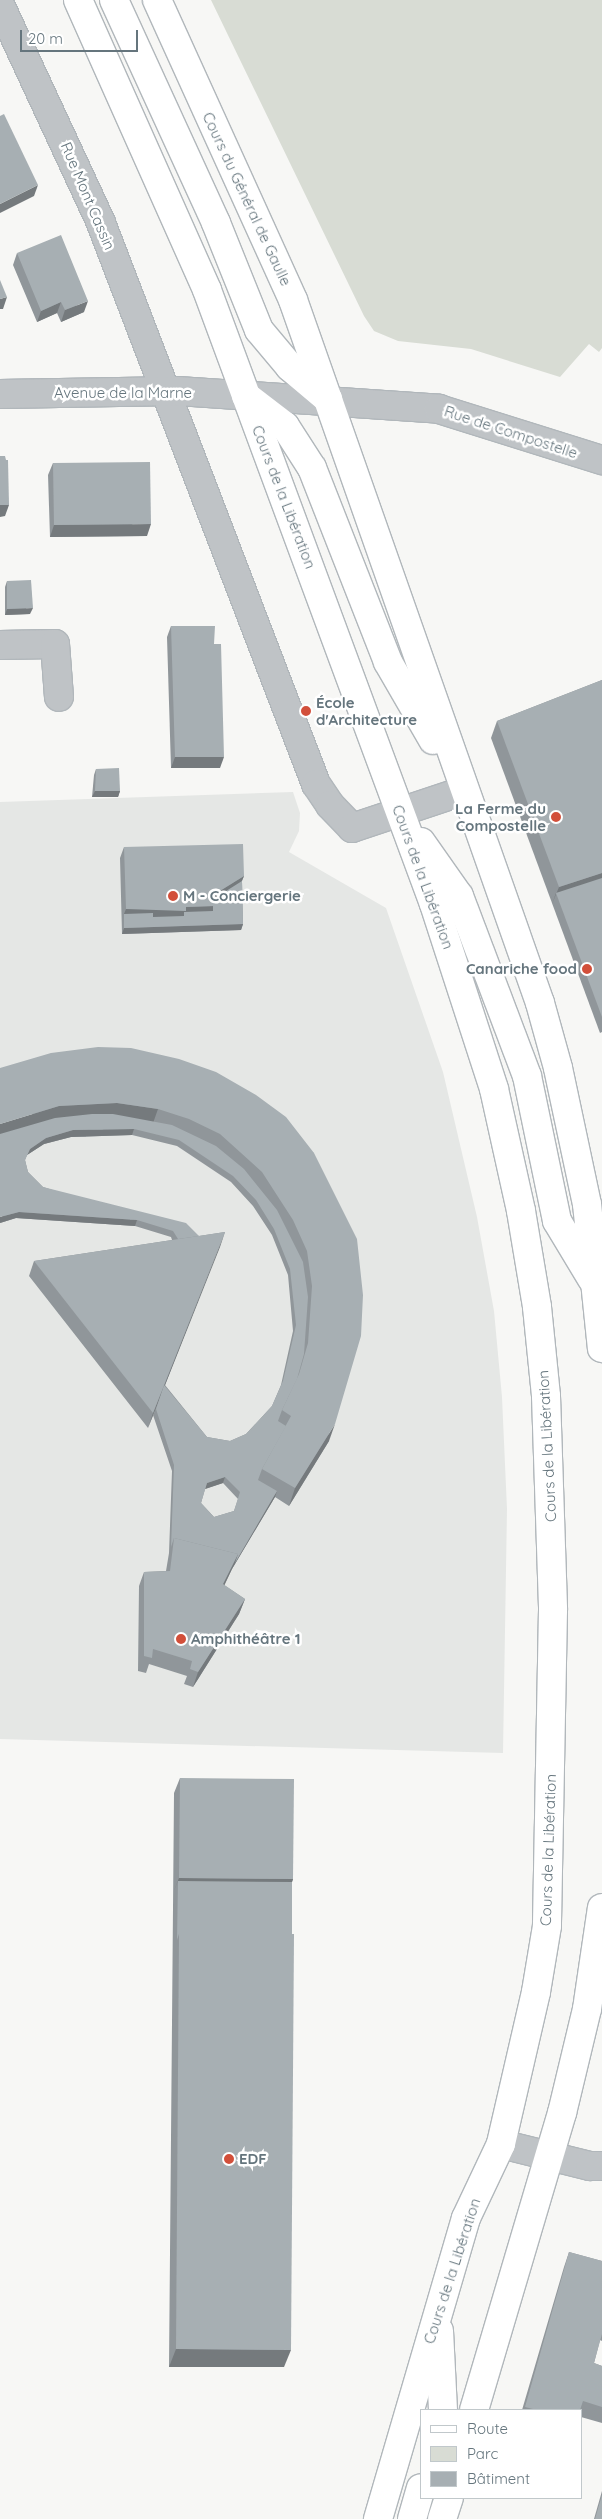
<!DOCTYPE html>
<meta charset="utf-8">
<style>
body{margin:0}
#map{position:relative;width:602px;height:2519px;overflow:hidden;background:#f7f7f5;font-family:Quicksand,sans-serif}
div>[style]{position:absolute}
[style*='--x']{left:calc(var(--x)*1px);top:calc(var(--y)*1px);width:calc(var(--w)*1px);rotate:calc(var(--a)*1deg)}
.built>*{inset:0;background:#e5e7e5}
.green>*{inset:0;background:#d8dcd4}
.roads{filter:drop-shadow(1px 0 #b1b7bb) drop-shadow(-1px 0 #b1b7bb) drop-shadow(0 1px #b1b7bb) drop-shadow(0 -1px #b1b7bb)}
.minor>*{height:28px;margin:-14px;padding:0 14px;transform-origin:14px;border-radius:14px;background:#bfc3c6}
.tertiary>*{height:28px;margin:-14px;padding:0 14px;transform-origin:14px;border-radius:14px;background:#bfc3c6}
.secondary>*{height:28px;margin:-14px;padding:0 14px;transform-origin:14px;border-radius:14px;background:#fff}
.wall>*{inset:0;background:#90969a}
.shaded-wall>*{inset:0;background:#757a7d}
.building>*{inset:0;background:#a7afb3}
.dots>*{width:14px;height:14px;translate:-50% -50%;box-sizing:border-box;border:2px solid #fff;border-radius:50%}
span{translate:-50% -50%;white-space:nowrap;text-align:center;line-height:1.15;-webkit-text-stroke:5px #fff;paint-order:stroke}
.street-label{font-size:15px;color:#65757d}
.poi-label{font-size:15px;color:#65757d;font-weight:700}
.left{translate:0 -50%;text-align:left}
.right{translate:-100% -50%;text-align:right}
.legend{position:absolute;left:420px;top:2409px;width:162px;height:90px;box-sizing:border-box;background:#fff;border:1px solid #c1c8cb;margin:0;padding:6px 9px;list-style:none;font-size:15px;color:#65757d}
.legend li{display:flex;align-items:center;gap:10px;height:25px}
.legend b{width:25px;border:1px solid #c1c8cb}
.scale{position:absolute;left:20px;top:30px;width:118px;height:22px;box-sizing:border-box;border:2px solid #65757d;border-top:0;padding-left:6px;font-size:15px;line-height:18px;white-space:nowrap;color:#65757d;-webkit-text-stroke:4px #fff;paint-order:stroke}
</style>
<div id="map">
<div class="built">
<div style="clip-path:polygon(293px 792px,300px 813px,299px 831px,289px 852px,386px 908px,443px 1072px,477px 1217px,494px 1311px,502px 1397px,507px 1509px,503px 1753px,0 1739px,0 802px)"></div>
</div>
<div class="green">
<div style="clip-path:polygon(211px 0,602px 0,602px 348px,599px 352px,589px 344px,560px 377px,471px 349px,398px 341px,374px 331px,364px 316px)"></div>
</div>
<div class="roads">
<div class="minor">
<div style="--x:0;--y:5;--w:240;--a:65.1"></div>
<div style="--x:101;--y:223;--w:601;--a:69.03"></div>
<div style="--x:316;--y:784;--w:25;--a:56"></div>
<div style="--x:330;--y:805;--w:32;--a:46"></div>
<div style="--x:352;--y:828;--w:117;--a:-18.4"></div>
<div style="--x:0;--y:645;--w:55;--a:-1"></div>
<div style="--x:55;--y:644;--w:53;--a:85.7"></div>
<div style="--x:501;--y:2144;--w:92;--a:13.9"></div>
<div style="--x:590;--y:2166;--w:12;--a:0"></div>
</div>
<div class="tertiary">
<div style="--x:0;--y:394;--w:178;--a:-1"></div>
<div style="--x:178;--y:391;--w:262;--a:3.9"></div>
<div style="--x:439;--y:409;--w:171;--a:17.4"></div>
</div>
<div class="secondary">
<div style="--x:78;--y:0;--w:317;--a:66"></div>
<div style="--x:207;--y:290;--w:655;--a:69.71"></div>
<div style="--x:434;--y:904;--w:194;--a:72"></div>
<div style="--x:494;--y:1089;--w:125;--a:77.5"></div>
<div style="--x:521;--y:1211;--w:97;--a:80.5"></div>
<div style="--x:537;--y:1307;--w:89;--a:84.2"></div>
<div style="--x:546;--y:1396;--w:214;--a:88.1"></div>
<div style="--x:553;--y:1610;--w:316;--a:91.1"></div>
<div style="--x:547;--y:1926;--w:67;--a:99.5"></div>
<div style="--x:536;--y:1992;--w:156;--a:103"></div>
<div style="--x:501;--y:2144;--w:82;--a:115.3"></div>
<div style="--x:466;--y:2218;--w:314;--a:106.3"></div>
<div style="--x:114;--y:0;--w:245;--a:65.4"></div>
<div style="--x:216;--y:223;--w:115;--a:68.1"></div>
<div style="--x:259;--y:330;--w:48;--a:50"></div>
<div style="--x:290;--y:367;--w:50;--a:40.1"></div>
<div style="--x:157;--y:0;--w:329;--a:65.6"></div>
<div style="--x:293;--y:300;--w:745;--a:70.64"></div>
<div style="--x:540;--y:1003;--w:67;--a:74.5"></div>
<div style="--x:558;--y:1068;--w:139;--a:78"></div>
<div style="--x:587;--y:1204;--w:145;--a:84.1"></div>
<div style="--x:246;--y:396;--w:49;--a:37.6"></div>
<div style="--x:285;--y:426;--w:50;--a:57.3"></div>
<div style="--x:312;--y:468;--w:208;--a:68.6"></div>
<div style="--x:388;--y:662;--w:90;--a:60"></div>
<div style="--x:421;--y:842;--w:66;--a:54.9"></div>
<div style="--x:459;--y:896;--w:192;--a:69.3"></div>
<div style="--x:527;--y:1076;--w:148;--a:78.3"></div>
<div style="--x:557;--y:1221;--w:68;--a:58.9"></div>
<div style="--x:439;--y:2331;--w:79;--a:87.1"></div>
<div style="--x:474;--y:2410;--w:310;--a:-73.5"></div>
<div style="--x:562;--y:2113;--w:107;--a:-76.5"></div>
<div style="--x:587;--y:2009;--w:102;--a:-81.6"></div>
<div style="--x:412;--y:2519;--w:32;--a:-74"></div>
<div style="--x:442;--y:2519;--w:22;--a:-72"></div>
</div>
</div>
<div class="wall">
<div style="clip-path:polygon(17px 253px,84px 312px,61px 322px,57px 313px,37px 322px,13px 265px)"></div>
<div style="clip-path:polygon(53px 463px,147px 536px,50px 537px,48px 475px)"></div>
<div style="clip-path:polygon(7px 581px,30px 614px,5px 615px,5px 587px)"></div>
<div style="clip-path:polygon(171px 626px,214px 644px,220px 768px,171px 768px,167px 637px)"></div>
<div style="clip-path:polygon(602px 680px,602px 1032px,600px 1033px,491px 738px,497px 721px)"></div>
<div style="clip-path:polygon(96px 769px,120px 791px,118px 797px,92px 797px,94px 775px)"></div>
<div style="clip-path:polygon(124px 847px,244px 876px,242px 881px,243px 924px,241px 930px,122px 934px,120px 858px)"></div>
<div style="clip-path:polygon(evenodd,51px 1053px,314px 1153px,329px 1441px,289px 1506px,275px 1497px,232px 1569px,224px 1585px,245px 1599px,239px 1614px,193px 1687px,184px 1684px,187px 1676px,149px 1664px,146px 1673px,138px 1671px,139px 1586px,144px 1572px,166px 1571px,169px 1553px,172px 1471px,153px 1415px,156px 1408px,148px 1428px,29px 1276px,34px 1261px,172px 1240px,171px 1237px,135px 1226px,16px 1218px,0 1223px,51px 1053px,132px 1135px,177px 1146px,231px 1182px,253px 1206px,272px 1235px,288px 1275px,293px 1331px,281px 1385px,272px 1406px,246px 1434px,230px 1441px,207px 1437px,165px 1385px,225px 1232px,199px 1236px,43px 1187px,28px 1172px,25px 1160px,27px 1155px,44px 1144px,71px 1137px,132px 1135px,51px 1053px,223px 1483px,238px 1499px,234px 1511px,214px 1517px,201px 1503px,205px 1489px,223px 1483px)"></div>
<div style="clip-path:polygon(180px 1778px,293px 1879px,292px 1882px,284px 2367px,169px 2367px,174px 1793px)"></div>
<div style="clip-path:polygon(569px 2252px,602px 2261px,602px 2341px,600px 2340px,594px 2363px,602px 2366px,602px 2423px,581px 2417px,581px 2410px,522px 2410px,564px 2267px)"></div>
<div style="clip-path:polygon(602px 2491px,602px 2519px,594px 2519px)"></div>
</div>
<div class="shaded-wall">
<div style="clip-path:polygon(38px 185px,34px 196px,0 213px,0 204px)"></div>
<div style="clip-path:polygon(7px 297px,3px 309px,0 309px,0 299px)"></div>
<div style="clip-path:polygon(88px 301px,84px 312px,61px 322px,65px 310px)"></div>
<div style="clip-path:polygon(61px 302px,57px 313px,37px 322px,41px 311px)"></div>
<div style="clip-path:polygon(0 505px,9px 505px,5px 516px,0 517px)"></div>
<div style="clip-path:polygon(151px 524px,147px 536px,50px 537px,54px 525px)"></div>
<div style="clip-path:polygon(33px 608px,30px 614px,5px 615px,7px 609px)"></div>
<div style="clip-path:polygon(175px 757px,224px 757px,220px 768px,171px 768px)"></div>
<div style="clip-path:polygon(95px 791px,120px 791px,118px 797px,92px 797px)"></div>
<div style="clip-path:polygon(602px 873px,602px 888px,556px 893px,552px 904px,559px 887px)"></div>
<div style="clip-path:polygon(244px 876px,239px 887px,213px 903px,215px 894px)"></div>
<div style="clip-path:polygon(215px 906px,211px 917px,182px 923px,124px 914px,126px 909px)"></div>
<div style="clip-path:polygon(243px 924px,241px 930px,122px 934px,124px 928px)"></div>
<div style="clip-path:polygon(117px 1103px,158px 1109px,152px 1126px,111px 1120px,0 1139px,0 1124px,59px 1106px)"></div>
<div style="clip-path:polygon(134px 1129px,132px 1135px,71px 1137px,44px 1144px,27px 1155px,30px 1149px,46px 1138px,73px 1130px)"></div>
<div style="clip-path:polygon(19px 1212px,137px 1220px,135px 1226px,16px 1218px,0 1223px,0 1217px)"></div>
<div style="clip-path:polygon(225px 1232px,220px 1247px,148px 1428px,153px 1413px)"></div>
<div style="clip-path:polygon(335px 1424px,329px 1441px,289px 1506px,295px 1488px)"></div>
<div style="clip-path:polygon(225px 1477px,223px 1483px,205px 1489px,207px 1483px)"></div>
<div style="clip-path:polygon(277px 1491px,275px 1497px,232px 1569px,218px 1599px,223px 1584px,238px 1554px)"></div>
<div style="clip-path:polygon(245px 1599px,239px 1614px,193px 1687px,198px 1672px)"></div>
<div style="clip-path:polygon(179px 1878px,293px 1879px,288px 1894px,178px 1881px,173px 1893px)"></div>
<div style="clip-path:polygon(176px 2349px,291px 2350px,284px 2367px,169px 2367px)"></div>
</div>
<div class="building">
<div style="clip-path:polygon(4px 114px,38px 185px,0 204px,0 116px)"></div>
<div style="clip-path:polygon(61px 235px,88px 301px,65px 310px,61px 302px,41px 311px,17px 253px)"></div>
<div style="clip-path:polygon(0 280px,7px 297px,0 299px)"></div>
<div style="clip-path:polygon(0 456px,5px 456px,6px 460px,0 460px)"></div>
<div style="clip-path:polygon(0 460px,8px 460px,9px 505px,0 505px)"></div>
<div style="clip-path:polygon(150px 462px,151px 524px,54px 525px,53px 463px)"></div>
<div style="clip-path:polygon(31px 580px,33px 608px,7px 609px,7px 581px)"></div>
<div style="clip-path:polygon(171px 626px,215px 626px,214px 644px,221px 644px,224px 757px,175px 757px)"></div>
<div style="clip-path:polygon(602px 680px,602px 873px,559px 887px,497px 721px)"></div>
<div style="clip-path:polygon(119px 768px,120px 791px,95px 791px,96px 769px)"></div>
<div style="clip-path:polygon(243px 844px,244px 876px,215px 894px,215px 906px,186px 907px,186px 911px,126px 909px,124px 847px)"></div>
<div style="clip-path:polygon(602px 878px,602px 1017px,556px 893px)"></div>
<div style="clip-path:polygon(242px 881px,243px 924px,124px 928px,124px 914px,153px 913px,153px 917px,184px 916px,184px 912px,213px 911px,213px 906px,215px 906px,215px 898px)"></div>
<div style="clip-path:polygon(98px 1047px,131px 1048px,179px 1059px,216px 1072px,256px 1095px,286px 1117px,314px 1153px,357px 1239px,363px 1295px,361px 1336px,335px 1424px,295px 1488px,262px 1469px,291px 1416px,282px 1410px,299px 1374px,308px 1343px,312px 1286px,307px 1251px,293px 1220px,262px 1172px,220px 1134px,189px 1119px,158px 1109px,117px 1103px,59px 1106px,0 1124px,0 1068px,51px 1053px)"></div>
<div style="clip-path:polygon(evenodd,92px 1114px,113px 1114px,172px 1125px,216px 1146px,244px 1169px,277px 1210px,303px 1262px,308px 1297px,304px 1354px,297px 1379px,282px 1410px,278px 1421px,286px 1426px,262px 1469px,258px 1480px,277px 1491px,235px 1563px,238px 1554px,174px 1538px,171px 1547px,174px 1465px,156px 1409px,164px 1385px,207px 1437px,230px 1441px,246px 1434px,272px 1406px,283px 1381px,296px 1325px,290px 1269px,274px 1229px,256px 1200px,233px 1176px,179px 1140px,134px 1129px,73px 1130px,46px 1138px,30px 1149px,25px 1160px,28px 1172px,43px 1187px,186px 1223px,199px 1236px,178px 1239px,173px 1231px,137px 1220px,19px 1212px,0 1217px,0 1134px,55px 1118px,92px 1114px,225px 1477px,240px 1492px,234px 1511px,214px 1517px,201px 1503px,207px 1483px,225px 1477px)"></div>
<div style="clip-path:polygon(225px 1232px,153px 1413px,34px 1261px)"></div>
<div style="clip-path:polygon(174px 1538px,238px 1554px,223px 1584px,245px 1599px,198px 1672px,190px 1669px,192px 1661px,153px 1649px,152px 1658px,144px 1656px,144px 1572px,170px 1571px)"></div>
<div style="clip-path:polygon(180px 1778px,294px 1779px,293px 1879px,179px 1878px)"></div>
<div style="clip-path:polygon(178px 1881px,292px 1882px,292px 1934px,179px 1934px,177px 1940px)"></div>
<div style="clip-path:polygon(179px 1934px,294px 1934px,291px 2350px,176px 2349px)"></div>
<div style="clip-path:polygon(569px 2252px,602px 2261px,602px 2334px,594px 2363px,602px 2366px,602px 2407px,583px 2401px,580px 2410px,537px 2410px,525px 2407px)"></div>
<div style="clip-path:polygon(602px 2495px,602px 2519px,595px 2519px)"></div>
</div>
<div class="dots">
<div style="left:306px;top:711px;background:#d24f3a"></div>
<div style="left:556px;top:817px;background:#d24f3a"></div>
<div style="left:173px;top:896px;background:#d24f3a"></div>
<div style="left:587px;top:969px;background:#d24f3a"></div>
<div style="left:181px;top:1639px;background:#d24f3a"></div>
<div style="left:229px;top:2159px;background:#d24f3a"></div>
</div>
<div class="street-label">
<span style="left:88px;top:196px;rotate:67deg">Rue Mont Cassin</span>
<span style="left:247px;top:199px;rotate:65deg">Cours du Général de Gaulle</span>
<span style="left:123px;top:393px">Avenue de la Marne</span>
<span style="left:511px;top:432px;rotate:18deg">Rue de Compostelle</span>
<span style="left:284px;top:497px;rotate:69deg">Cours de la Libération</span>
<span style="left:423px;top:877px;rotate:70deg">Cours de la Libération</span>
<span style="left:547px;top:1446px;rotate:-93deg">Cours de la Libération</span>
<span style="left:548px;top:1850px;rotate:-88deg">Cours de la Libération</span>
<span style="left:452px;top:2271px;rotate:-72deg">Cours de la Libération</span>
</div>
<div class="poi-label">
<span class="left" style="left:316px;top:711px">École<br>d'Architecture</span>
<span class="right" style="left:546px;top:817px">La Ferme du<br>Compostelle</span>
<span class="left" style="left:183px;top:896px">M - Conciergerie</span>
<span class="right" style="left:577px;top:969px">Canariche food</span>
<span class="left" style="left:191px;top:1639px">Amphithéâtre 1</span>
<span class="left" style="left:239px;top:2159px">EDF</span>
</div>
<ul class="legend">
<li><b style="height:6px;background:#fff"></b>Route</li>
<li><b style="height:14px;background:#d8dcd4"></b>Parc</li>
<li><b style="height:14px;background:#a7afb3"></b>Bâtiment</li>
</ul>
<div class="scale">20 m</div>
</div>
